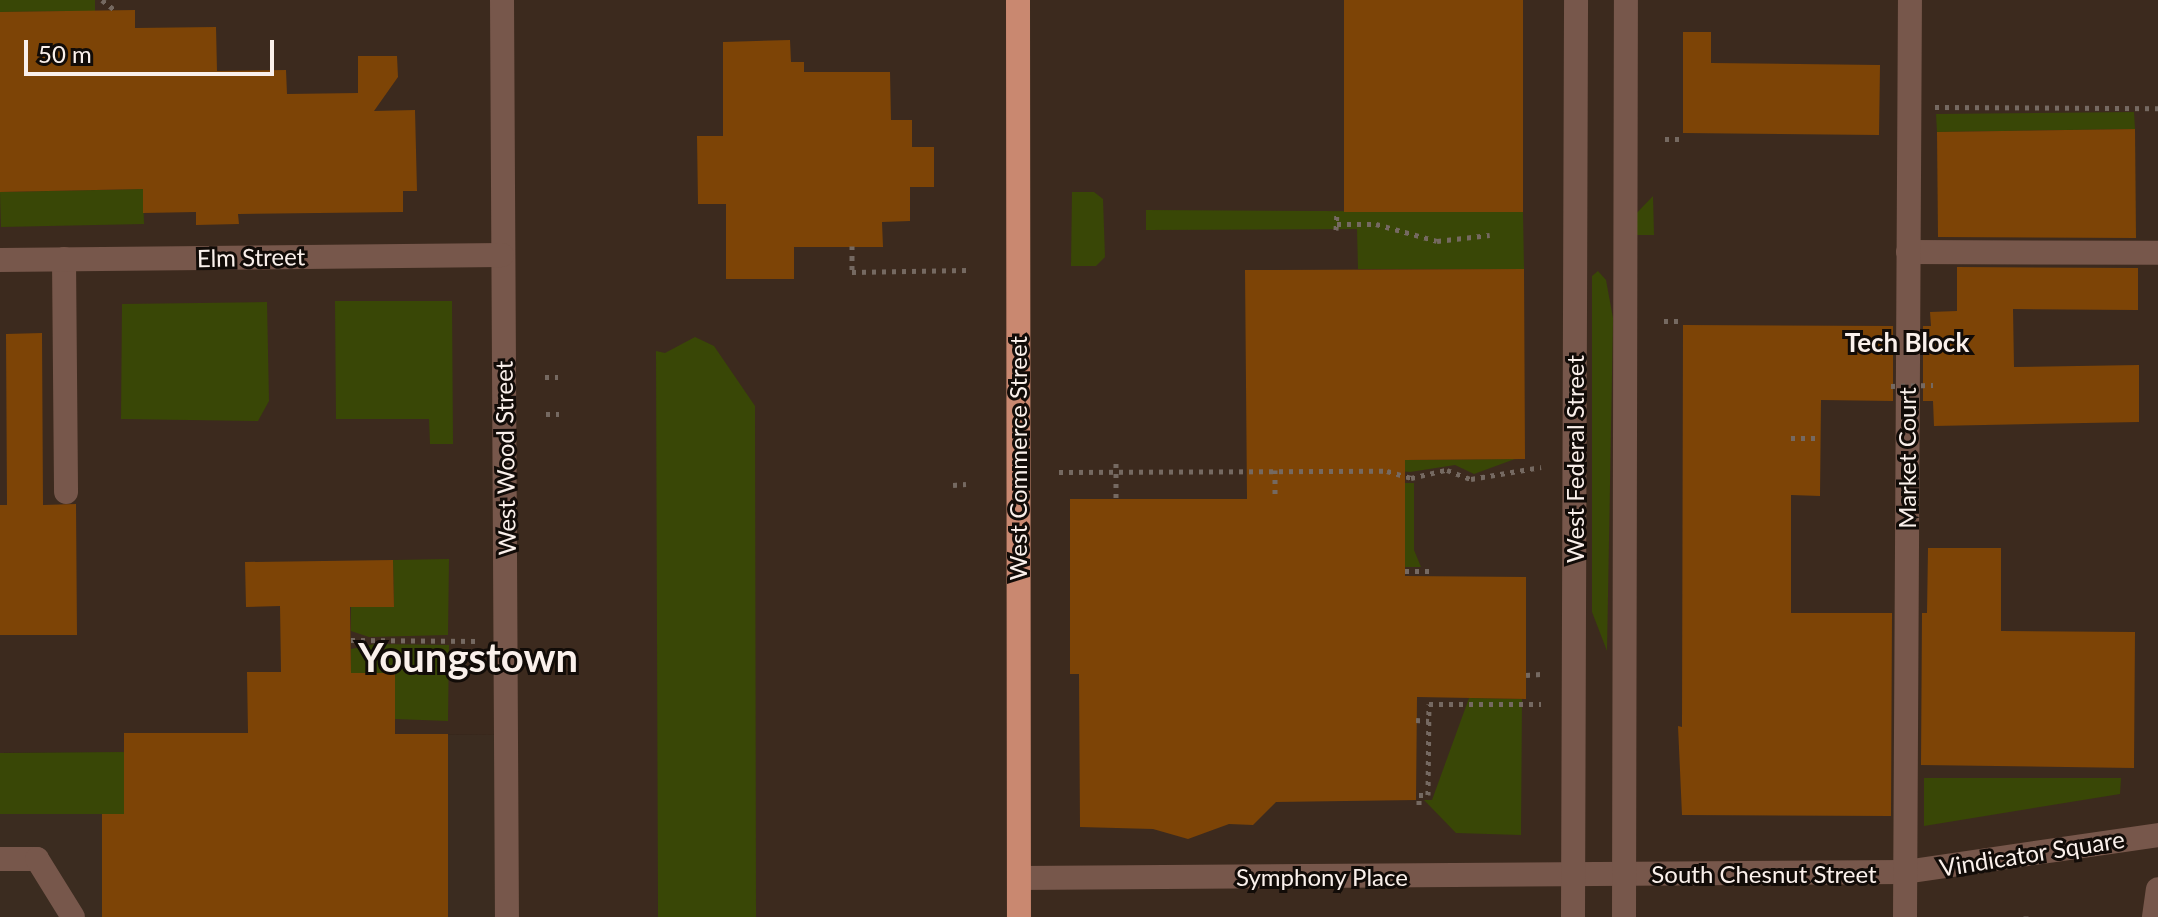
<!DOCTYPE html>
<style>
body{margin:0}
#map{position:relative;width:2158px;height:917px;overflow:hidden;background:#2e2118;font-family:Lato,sans-serif}
div>[style]{position:absolute}
[style*='--x']{left:calc(var(--x)*1px);top:calc(var(--y)*1px);width:calc(var(--w)*1px);rotate:calc(var(--a)*1deg)}
.built>*{inset:0;background:#3c2a1e}
.education>*{inset:0;background:#3b2c20}
.green>*{inset:0;background:#394706}
.building>*{inset:0;background:#7d4406}
.path>*{height:5px;margin-top:-2.5px;transform-origin:0;background:repeating-linear-gradient(90deg,#756961 0 4px,transparent 0 10px)}
.minor>*{height:24px;margin:-12px;padding:0 12px;transform-origin:12px;border-radius:12px;background:#77574b}
.major>*{height:24px;margin:-12px;padding:0 12px;transform-origin:12px;border-radius:12px;background:#c98870}
.path-bridge>*{height:5px;margin-top:-2.5px;transform-origin:0;background:repeating-linear-gradient(90deg,#756961 0 4px,transparent 0 10px)}
span{translate:-50% -50%;white-space:nowrap;text-align:center;line-height:1.15;-webkit-text-stroke:6px #120c08;paint-order:stroke}
.street-label{font-size:24px;color:#faf0eb}
.neighbourhood-label{font-size:26px;color:#faf0eb;font-weight:700}
.town-label{font-size:40px;color:#faf0eb;font-weight:700}
.scale{position:absolute;left:24px;top:40px;width:250px;height:36px;box-sizing:border-box;border:4px solid #faf0eb;border-top:0;padding-left:10px;font-size:24px;line-height:28px;white-space:nowrap;color:#faf0eb;-webkit-text-stroke:6px #120c08;paint-order:stroke}
</style>
<div id="map">
<div class="built">
<div style="clip-path:polygon(0 0,2158px 0,2158px 917px,507px 917px,506px 735px,125px 733px,124px 752px,0 753px)"></div>
</div>
<div class="education">
<div style="clip-path:polygon(124px 733px,506px 735px,507px 917px,0 917px,0 753px,123px 752px)"></div>
</div>
<div class="green">
<div style="clip-path:polygon(0 0,95px 0,95px 11px,0 12px)"></div>
<div style="clip-path:polygon(2134px 112px,2135px 129px,1937px 132px,1936px 114px)"></div>
<div style="clip-path:polygon(143px 189px,144px 224px,1px 227px,0 192px)"></div>
<div style="clip-path:polygon(1072px 192px,1094px 192px,1103px 199px,1105px 257px,1096px 266px,1071px 266px)"></div>
<div style="clip-path:polygon(1653px 196px,1654px 235px,1635px 235px,1629px 221px)"></div>
<div style="clip-path:polygon(1146px 210px,1523px 212px,1524px 269px,1358px 269px,1357px 229px,1146px 230px)"></div>
<div style="clip-path:polygon(1598px 271px,1606px 280px,1613px 318px,1607px 651px,1592px 612px,1592px 276px)"></div>
<div style="clip-path:polygon(335px 301px,452px 301px,453px 444px,430px 444px,429px 419px,336px 419px)"></div>
<div style="clip-path:polygon(267px 302px,269px 401px,258px 421px,121px 419px,122px 304px)"></div>
<div style="clip-path:polygon(695px 337px,714px 346px,755px 406px,756px 917px,658px 917px,656px 351px,665px 353px)"></div>
<div style="clip-path:polygon(1515px 459px,1474px 474px,1455px 465px,1410px 472px,1297px 461px)"></div>
<div style="clip-path:polygon(1359px 483px,1414px 483px,1414px 550px,1421px 567px,1405px 567px,1405px 488px)"></div>
<div style="clip-path:polygon(449px 559px,448px 635px,369px 637px,351px 631px,351px 607px,394px 606px,393px 560px)"></div>
<div style="clip-path:polygon(375px 644px,449px 645px,448px 721px,395px 719px,395px 673px,351px 673px,351px 649px)"></div>
<div style="clip-path:polygon(1469px 698px,1522px 699px,1521px 835px,1456px 833px,1424px 800px,1432px 800px)"></div>
<div style="clip-path:polygon(124px 752px,124px 814px,0 814px,0 753px)"></div>
<div style="clip-path:polygon(1924px 778px,2121px 778px,2120px 794px,1924px 826px)"></div>
</div>
<div class="building">
<div style="clip-path:polygon(1344px 0,1523px 0,1523px 212px,1344px 212px)"></div>
<div style="clip-path:polygon(135px 10px,135px 28px,216px 27px,217px 71px,286px 70px,287px 94px,358px 93px,358px 56px,397px 56px,398px 77px,374px 111px,415px 110px,417px 191px,403px 191px,403px 212px,238px 214px,239px 224px,196px 225px,196px 212px,143px 213px,143px 189px,0 192px,0 12px)"></div>
<div style="clip-path:polygon(1683px 32px,1711px 32px,1711px 63px,1880px 65px,1879px 135px,1683px 133px)"></div>
<div style="clip-path:polygon(790px 40px,791px 62px,804px 62px,804px 72px,890px 72px,891px 120px,912px 120px,912px 147px,934px 147px,934px 187px,910px 187px,910px 221px,882px 222px,883px 247px,794px 247px,794px 279px,726px 279px,726px 204px,698px 204px,697px 136px,723px 136px,723px 42px)"></div>
<div style="clip-path:polygon(2135px 129px,2136px 238px,1938px 237px,1937px 132px)"></div>
<div style="clip-path:polygon(1957px 267px,2138px 268px,2138px 310px,2013px 309px,2014px 367px,2139px 365px,2139px 422px,1934px 426px,1933px 401px,1923px 401px,1923px 326px,1931px 326px,1930px 312px,1957px 311px)"></div>
<div style="clip-path:polygon(1524px 269px,1525px 459px,1405px 460px,1405px 576px,1526px 577px,1526px 699px,1417px 697px,1416px 800px,1276px 802px,1253px 825px,1229px 824px,1188px 839px,1153px 829px,1080px 827px,1079px 674px,1070px 674px,1070px 499px,1247px 499px,1245px 270px)"></div>
<div style="clip-path:polygon(1683px 325px,1893px 326px,1893px 401px,1821px 400px,1820px 496px,1791px 495px,1791px 613px,1892px 613px,1891px 816px,1682px 815px,1678px 726px,1682px 727px)"></div>
<div style="clip-path:polygon(42px 333px,43px 505px,76px 504px,77px 635px,0 635px,0 505px,7px 505px,6px 334px)"></div>
<div style="clip-path:polygon(1928px 548px,2001px 548px,2001px 631px,2135px 632px,2134px 768px,1921px 765px,1922px 613px,1927px 613px)"></div>
<div style="clip-path:polygon(393px 560px,394px 607px,350px 607px,351px 673px,395px 673px,395px 734px,448px 734px,448px 917px,102px 917px,102px 814px,124px 814px,124px 733px,248px 733px,247px 672px,281px 672px,280px 606px,246px 607px,245px 562px)"></div>
</div>
<div class="path">
<div style="--x:102;--y:0;--w:16;--a:38"></div>
<div style="--x:1935;--y:107;--w:223;--a:0.3"></div>
<div style="--x:1665;--y:139;--w:18;--a:0"></div>
<div style="--x:1337;--y:224;--w:39;--a:0"></div>
<div style="--x:1376;--y:224;--w:63;--a:15.6"></div>
<div style="--x:1437;--y:241;--w:53;--a:-6.5"></div>
<div style="--x:1336;--y:230;--w:18;--a:-87"></div>
<div style="--x:852;--y:246;--w:26;--a:90"></div>
<div style="--x:852;--y:272;--w:115;--a:-1"></div>
<div style="--x:1664;--y:321;--w:19;--a:0"></div>
<div style="--x:545;--y:377;--w:13;--a:0"></div>
<div style="--x:546;--y:414;--w:13;--a:0"></div>
<div style="--x:1791;--y:438;--w:29;--a:0"></div>
<div style="--x:1116;--y:463;--w:36;--a:90"></div>
<div style="--x:1275;--y:470;--w:29;--a:90"></div>
<div style="--x:1059;--y:472;--w:328;--a:-0.2"></div>
<div style="--x:1387;--y:471;--w:25;--a:16"></div>
<div style="--x:1411;--y:478;--w:37;--a:-13"></div>
<div style="--x:1447;--y:470;--w:26;--a:21"></div>
<div style="--x:1471;--y:479;--w:71;--a:-9.7"></div>
<div style="--x:953;--y:485;--w:13;--a:-4"></div>
<div style="--x:1405;--y:571;--w:27;--a:0"></div>
<div style="--x:351;--y:640;--w:126;--a:0.5"></div>
<div style="--x:1526;--y:675;--w:15;--a:-4"></div>
<div style="--x:1416;--y:720;--w:13;--a:4"></div>
<div style="--x:1419;--y:805;--w:10;--a:-90"></div>
<div style="--x:1419;--y:795;--w:9;--a:0"></div>
<div style="--x:1428;--y:795;--w:91;--a:-89.4"></div>
<div style="--x:1429;--y:704;--w:112;--a:0"></div>
<div style="--x:2026;--y:916;--w:1;--a:90"></div>
</div>
<div class="minor">
<div style="--x:502;--y:0;--w:917;--a:89.69"></div>
<div style="--x:1908;--y:252;--w:250;--a:0.2"></div>
<div style="--x:64;--y:259;--w:233;--a:89.5"></div>
<div style="--x:0;--y:260;--w:502;--a:-0.57"></div>
<div style="--x:0;--y:859;--w:37;--a:0"></div>
<div style="--x:37;--y:859;--w:68;--a:58.2"></div>
<div style="--x:1019;--y:878;--w:886;--a:-0.39"></div>
<div style="--x:1905;--y:872;--w:256;--a:-8.3"></div>
<div style="--x:1573;--y:917;--w:917;--a:-89.81"></div>
<div style="--x:1624;--y:917;--w:917;--a:-89.88"></div>
<div style="--x:1905;--y:917;--w:917;--a:-89.69"></div>
<div style="--x:2154;--y:917;--w:28;--a:-82"></div>
</div>
<div class="major">
<div style="--x:1018;--y:0;--w:917;--a:89.94"></div>
</div>
<div class="path-bridge">
<div style="--x:1891;--y:386;--w:42;--a:-1.4"></div>
</div>
<div class="street-label">
<span style="left:251px;top:257px;rotate:-1deg">Elm Street</span>
<span style="left:505px;top:458px;rotate:-91deg">West Wood Street</span>
<span style="left:1018px;top:458px;rotate:-90deg">West Commerce Street</span>
<span style="left:1907px;top:458px;rotate:-90deg">Market Court</span>
<span style="left:1575px;top:459px;rotate:-90deg">West Federal Street</span>
<span style="left:2032px;top:853px;rotate:-9deg">Vindicator Square</span>
<span style="left:1764px;top:874px">South Chesnut Street</span>
<span style="left:1322px;top:877px">Symphony Place</span>
</div>
<div class="neighbourhood-label">
<span style="left:1907px;top:343px">Tech Block</span>
</div>
<div class="town-label">
<span style="left:468px;top:657px">Youngstown</span>
</div>
<div class="scale">50 m</div>
</div>
